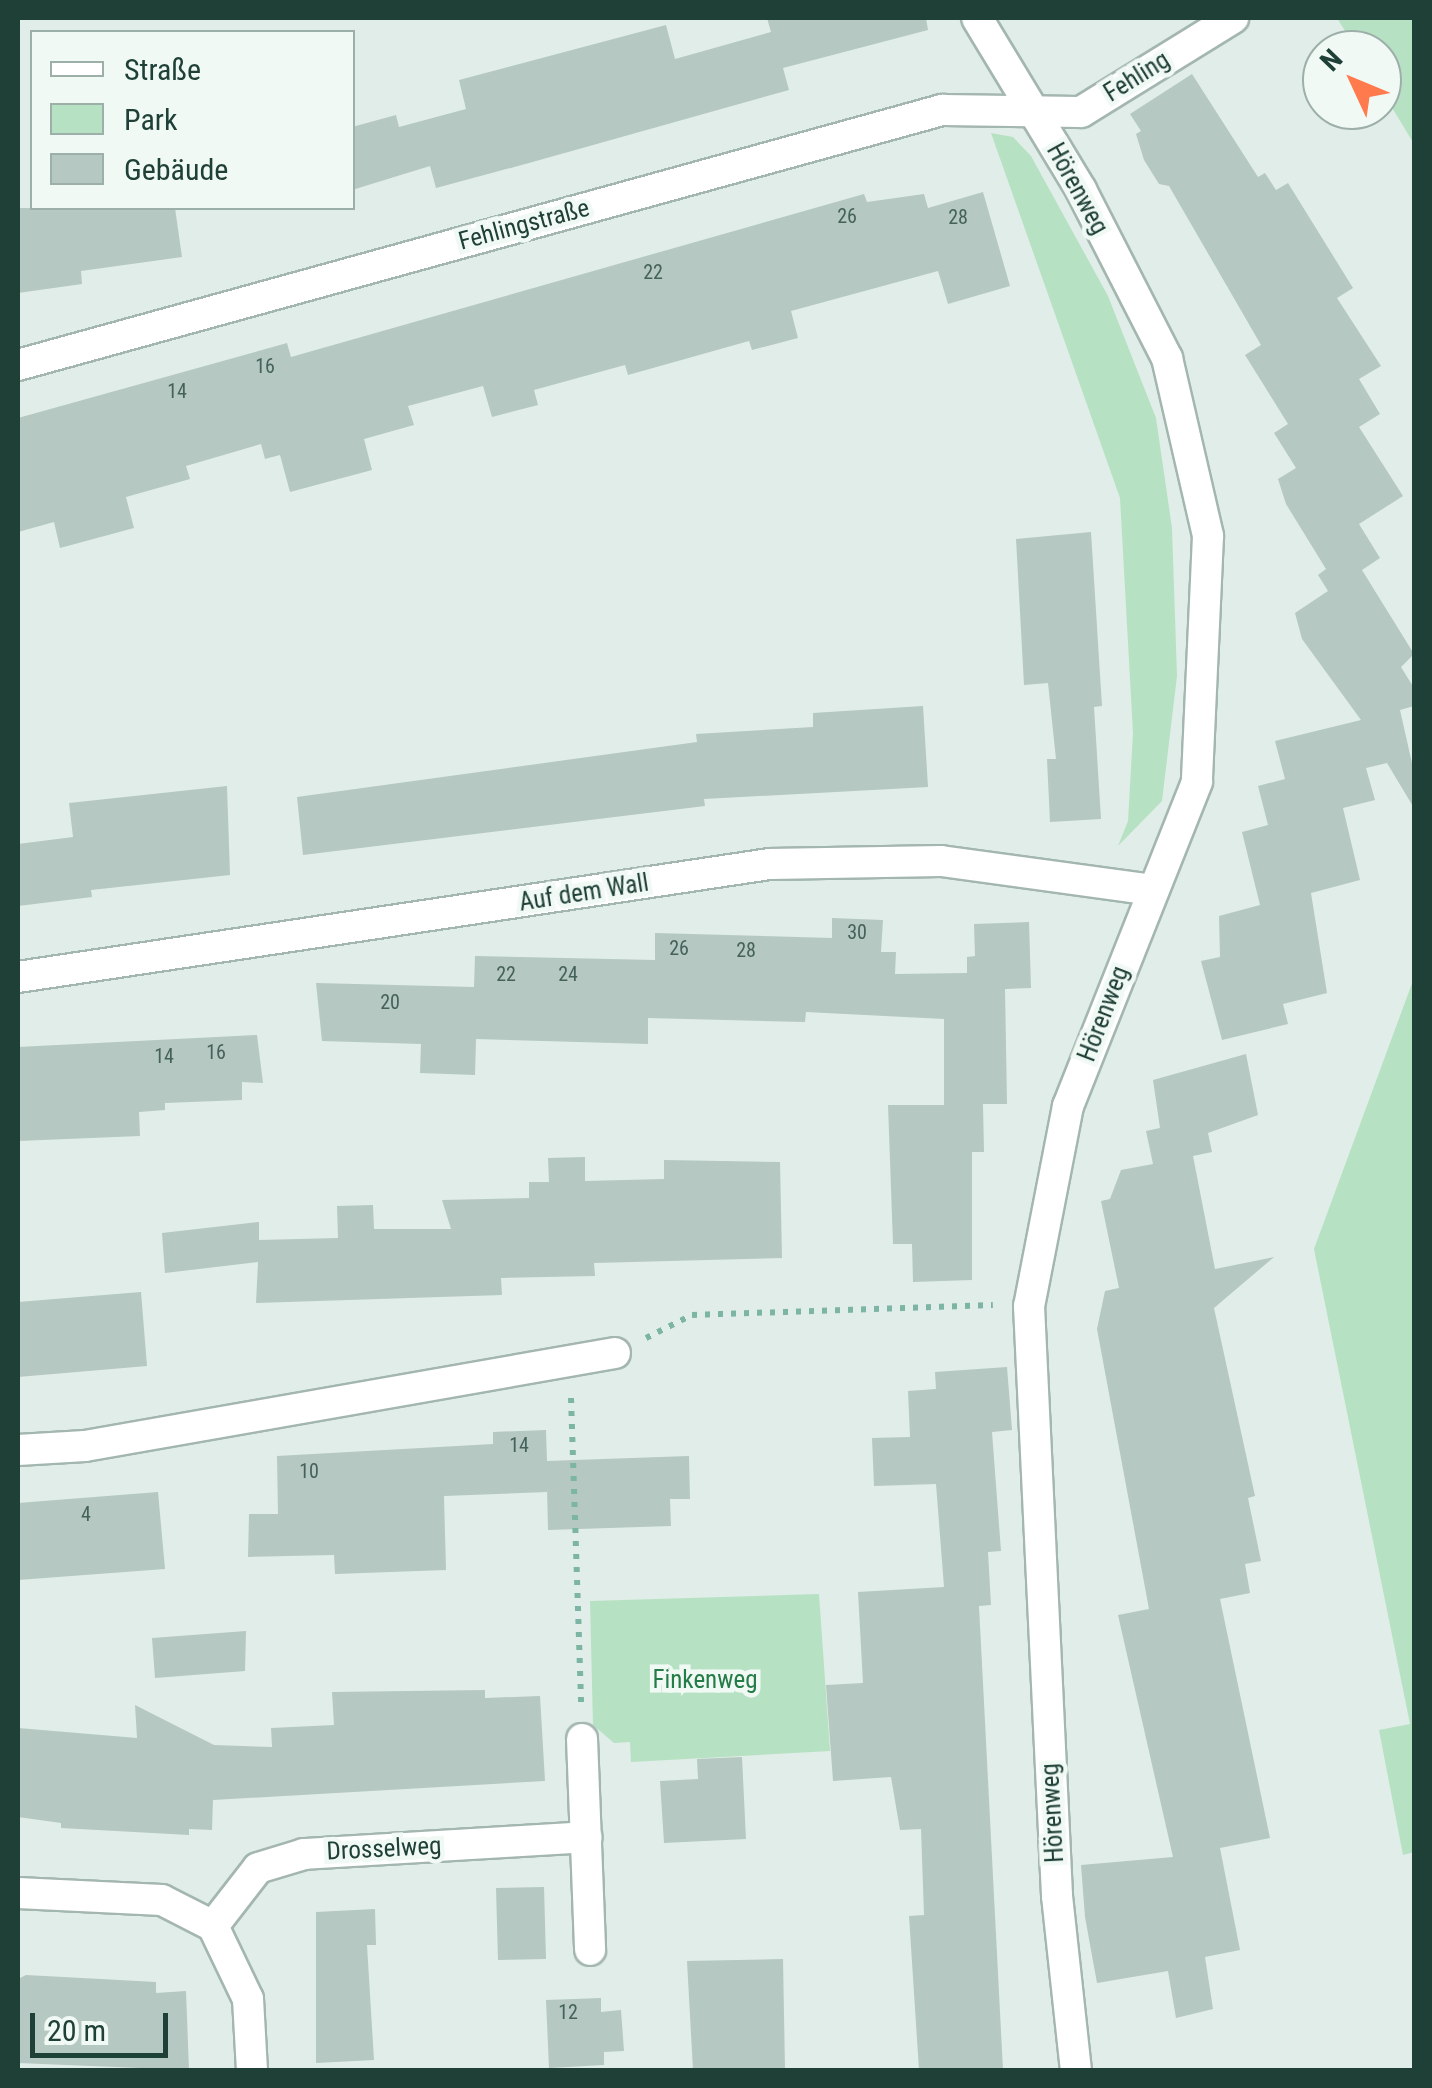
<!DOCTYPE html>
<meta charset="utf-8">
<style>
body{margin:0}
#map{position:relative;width:1432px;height:2088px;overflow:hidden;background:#e1ede8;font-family:"Roboto Condensed",sans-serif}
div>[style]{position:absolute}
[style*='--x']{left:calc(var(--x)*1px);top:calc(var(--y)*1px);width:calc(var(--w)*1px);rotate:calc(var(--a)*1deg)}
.green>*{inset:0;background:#b7e1c3}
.building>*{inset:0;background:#b5c8c1}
.path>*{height:6px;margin-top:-3px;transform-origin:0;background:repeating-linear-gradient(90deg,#7db5a4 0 5px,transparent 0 13px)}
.roads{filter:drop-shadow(2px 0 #a3b6af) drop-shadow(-2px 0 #a3b6af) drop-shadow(0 2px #a3b6af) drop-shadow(0 -2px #a3b6af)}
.minor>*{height:30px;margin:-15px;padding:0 15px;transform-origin:15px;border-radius:15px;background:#fff}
span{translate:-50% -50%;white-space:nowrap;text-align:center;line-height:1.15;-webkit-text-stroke:9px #f1f9f5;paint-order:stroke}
.number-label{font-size:20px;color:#44625a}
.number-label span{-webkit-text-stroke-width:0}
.street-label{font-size:25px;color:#1f4037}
.park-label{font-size:25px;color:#247c47}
.frame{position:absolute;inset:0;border:20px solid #1f4037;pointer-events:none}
.legend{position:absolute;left:30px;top:30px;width:325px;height:180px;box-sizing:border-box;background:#f1f9f5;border:2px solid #9dafa9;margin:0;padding:12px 18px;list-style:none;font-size:30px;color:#1f4037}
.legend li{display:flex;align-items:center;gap:20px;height:50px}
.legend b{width:50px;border:2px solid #9dafa9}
.north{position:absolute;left:1302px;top:30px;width:100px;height:100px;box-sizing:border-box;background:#f1f9f5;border:2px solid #9dafa9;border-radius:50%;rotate:314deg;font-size:28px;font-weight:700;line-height:40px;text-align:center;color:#1f4037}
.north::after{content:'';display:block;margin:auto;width:35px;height:45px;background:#ff7b4d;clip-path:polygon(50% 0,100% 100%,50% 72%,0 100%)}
.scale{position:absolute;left:30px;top:2013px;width:138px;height:45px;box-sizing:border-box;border:5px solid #1f4037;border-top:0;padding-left:12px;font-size:30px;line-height:35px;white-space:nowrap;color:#1f4037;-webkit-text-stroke:8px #f1f9f5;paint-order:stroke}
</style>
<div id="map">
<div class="green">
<div style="clip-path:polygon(1337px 18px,1414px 18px,1414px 144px,1382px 91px,1382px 50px,1357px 50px)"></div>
<div style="clip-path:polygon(991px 133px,1013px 137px,1031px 156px,1108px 296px,1156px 418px,1172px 528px,1177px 676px,1162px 801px,1118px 846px,1128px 821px,1133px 733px,1120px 498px)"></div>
<div style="clip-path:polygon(1414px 978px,1414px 1852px,1403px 1855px,1379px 1730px,1410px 1724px,1314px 1249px)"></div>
<div style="clip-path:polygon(819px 1594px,830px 1751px,631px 1762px,630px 1742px,614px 1743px,593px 1725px,590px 1601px)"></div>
</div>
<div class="building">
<div style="clip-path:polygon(767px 18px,926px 18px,928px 30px,783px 68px,789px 90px,529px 163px,436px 188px,430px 166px,352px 190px,352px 127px,396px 115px,399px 127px,466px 109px,459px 80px,666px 25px,675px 59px,771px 32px)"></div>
<div style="clip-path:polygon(1192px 74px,1258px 177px,1265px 173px,1276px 190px,1288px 183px,1353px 288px,1337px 298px,1381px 366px,1359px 379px,1380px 414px,1359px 427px,1403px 496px,1359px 524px,1380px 558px,1362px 570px,1414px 654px,1401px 667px,1414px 688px,1414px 706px,1400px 710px,1414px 772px,1414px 808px,1387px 763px,1366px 768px,1375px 800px,1343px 808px,1360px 880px,1311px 893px,1327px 993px,1283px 1004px,1288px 1024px,1222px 1040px,1201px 961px,1220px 957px,1219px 916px,1260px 905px,1242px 832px,1268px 825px,1258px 786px,1285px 779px,1275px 741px,1361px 720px,1302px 639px,1295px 613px,1328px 591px,1318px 575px,1326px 569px,1286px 504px,1278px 479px,1296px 468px,1274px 433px,1288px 424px,1245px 355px,1261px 345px,1169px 186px,1159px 184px,1144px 160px,1136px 134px,1141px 131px,1130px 114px)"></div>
<div style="clip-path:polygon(983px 192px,1010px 286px,948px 304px,938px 271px,791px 311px,798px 338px,752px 350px,749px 341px,628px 375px,625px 365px,534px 390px,538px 405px,492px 417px,483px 386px,408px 406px,414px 425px,364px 439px,372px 470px,290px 492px,280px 455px,265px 459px,261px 444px,186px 466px,190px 479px,126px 497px,134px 528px,60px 548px,54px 522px,18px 532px,18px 418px,287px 343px,291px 357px,864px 194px,867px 202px,924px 194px,928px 208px)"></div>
<div style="clip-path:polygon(18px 208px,175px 208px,182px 257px,81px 271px,82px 284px,18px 293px)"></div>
<div style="clip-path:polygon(1091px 532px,1102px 706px,1094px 707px,1101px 819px,1050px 822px,1047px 759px,1056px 759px,1048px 683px,1024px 685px,1016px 539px)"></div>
<div style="clip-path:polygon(923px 706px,928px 787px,704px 799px,705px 806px,303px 855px,297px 797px,697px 742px,696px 734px,813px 727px,813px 713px)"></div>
<div style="clip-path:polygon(227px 786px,230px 875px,91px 890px,92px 897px,18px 906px,18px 844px,73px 837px,69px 803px)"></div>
<div style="clip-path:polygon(832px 918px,883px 920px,881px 952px,896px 952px,895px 974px,967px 973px,967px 957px,975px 956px,974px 924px,1029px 922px,1031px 988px,1005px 989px,1007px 1104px,983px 1104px,984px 1152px,972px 1152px,972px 1280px,913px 1282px,912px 1244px,893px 1244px,888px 1105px,944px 1105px,944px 1019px,806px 1012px,805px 1022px,648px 1018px,648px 1044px,476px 1039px,475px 1075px,420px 1073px,421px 1044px,322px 1041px,316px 983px,474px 987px,475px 956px,655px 960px,655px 933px,832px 938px)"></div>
<div style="clip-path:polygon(257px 1035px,263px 1083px,242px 1082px,242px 1100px,165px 1103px,165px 1110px,139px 1112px,140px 1136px,18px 1141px,18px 1047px)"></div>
<div style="clip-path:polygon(1246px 1054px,1258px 1115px,1208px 1133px,1212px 1152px,1193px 1156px,1215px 1269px,1274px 1257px,1214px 1308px,1255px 1496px,1248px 1498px,1261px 1561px,1245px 1564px,1250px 1593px,1220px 1599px,1270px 1838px,1220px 1848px,1240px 1950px,1205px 1957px,1213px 2009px,1176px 2018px,1168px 1971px,1097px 1983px,1085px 1917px,1081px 1865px,1173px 1857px,1118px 1615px,1149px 1609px,1097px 1329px,1105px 1291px,1119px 1288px,1101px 1201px,1110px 1199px,1121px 1170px,1153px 1164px,1146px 1131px,1160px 1128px,1153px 1080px)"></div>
<div style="clip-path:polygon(585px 1157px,585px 1181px,664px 1179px,664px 1160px,780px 1162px,782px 1258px,594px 1263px,595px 1276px,501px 1278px,502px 1295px,256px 1303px,258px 1262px,165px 1273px,162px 1233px,259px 1222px,259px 1240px,338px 1238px,337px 1206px,373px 1205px,374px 1229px,451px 1229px,442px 1200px,529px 1198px,529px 1182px,549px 1182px,548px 1158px)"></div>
<div style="clip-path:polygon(141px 1292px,147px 1366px,18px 1377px,18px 1302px)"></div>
<div style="clip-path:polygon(1007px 1367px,1012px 1430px,992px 1432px,1001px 1551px,988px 1552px,991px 1605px,979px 1606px,1003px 2070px,919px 2070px,909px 1916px,924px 1915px,921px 1829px,900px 1830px,891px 1777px,833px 1781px,826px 1685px,863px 1683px,858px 1592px,944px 1587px,936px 1484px,874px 1486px,872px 1438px,910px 1437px,908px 1391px,936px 1389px,935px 1372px)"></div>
<div style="clip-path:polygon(546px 1430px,547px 1461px,689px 1456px,690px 1499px,670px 1499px,671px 1526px,548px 1530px,547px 1486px,547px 1492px,444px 1496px,446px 1570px,335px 1574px,334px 1555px,248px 1557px,249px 1514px,278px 1514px,277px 1456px,493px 1444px,493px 1432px)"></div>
<div style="clip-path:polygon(158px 1492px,165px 1569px,18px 1580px,18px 1503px)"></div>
<div style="clip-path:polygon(246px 1631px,245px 1671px,155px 1678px,152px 1638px)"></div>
<div style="clip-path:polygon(485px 1690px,485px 1698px,540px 1696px,545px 1781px,213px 1800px,212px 1830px,189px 1829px,189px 1835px,61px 1828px,61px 1823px,18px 1817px,18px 1728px,137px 1738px,135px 1705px,214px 1745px,272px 1747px,271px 1728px,334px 1725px,332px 1692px)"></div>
<div style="clip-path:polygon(742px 1757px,746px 1839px,664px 1843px,660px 1781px,698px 1779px,697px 1759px)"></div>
<div style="clip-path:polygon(544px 1887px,546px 1959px,498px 1960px,496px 1888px)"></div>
<div style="clip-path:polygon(375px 1909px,376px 1945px,367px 1945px,374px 2060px,316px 2063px,316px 1912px)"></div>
<div style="clip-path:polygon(783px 1959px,785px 2070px,693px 2070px,687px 1961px)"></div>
<div style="clip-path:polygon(26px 1975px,156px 1982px,156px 1993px,186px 1991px,189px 2070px,18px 2063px,18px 1979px)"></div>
<div style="clip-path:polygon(601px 1998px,601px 2012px,621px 2010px,624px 2051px,604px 2052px,604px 2065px,549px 2068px,546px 2000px)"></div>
</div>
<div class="path">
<div style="--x:646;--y:1338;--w:51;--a:-26.6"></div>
<div style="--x:692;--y:1315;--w:301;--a:-1.9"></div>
<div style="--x:571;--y:1398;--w:308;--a:88.1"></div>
</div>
<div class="roads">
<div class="minor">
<div style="--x:977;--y:18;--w:201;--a:58.8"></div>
<div style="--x:1081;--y:190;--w:189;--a:62.9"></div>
<div style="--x:1167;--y:358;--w:183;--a:77"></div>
<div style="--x:1208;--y:536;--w:246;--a:92.6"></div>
<div style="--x:1197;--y:782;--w:349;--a:111.7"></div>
<div style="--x:1068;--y:1106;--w:204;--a:101"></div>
<div style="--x:1029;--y:1306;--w:591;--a:87.28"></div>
<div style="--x:1057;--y:1896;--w:175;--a:83.8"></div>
<div style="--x:18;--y:365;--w:959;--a:-15.43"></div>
<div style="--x:942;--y:110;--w:139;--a:0.8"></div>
<div style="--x:1081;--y:112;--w:179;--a:-31.7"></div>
<div style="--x:18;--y:977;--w:760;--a:-8.55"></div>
<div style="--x:770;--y:864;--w:171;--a:-1"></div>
<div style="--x:941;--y:861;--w:213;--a:7.8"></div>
<div style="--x:18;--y:1450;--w:67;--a:-3.4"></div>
<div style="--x:85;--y:1446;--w:538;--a:-9.95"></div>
<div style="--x:582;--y:1739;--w:211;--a:87.8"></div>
<div style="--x:18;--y:1893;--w:144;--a:2.8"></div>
<div style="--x:162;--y:1900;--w:57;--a:27"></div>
<div style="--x:213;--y:1926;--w:81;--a:64.4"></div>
<div style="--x:248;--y:1999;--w:71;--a:86.8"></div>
<div style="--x:213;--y:1926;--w:73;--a:-52.2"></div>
<div style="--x:258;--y:1868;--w:48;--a:-16.9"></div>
<div style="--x:304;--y:1854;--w:283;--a:-3.4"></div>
</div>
</div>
<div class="number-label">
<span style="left:847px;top:216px">26</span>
<span style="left:958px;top:217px">28</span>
<span style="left:653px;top:272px">22</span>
<span style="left:265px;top:366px">16</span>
<span style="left:177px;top:391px">14</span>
<span style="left:857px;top:932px">30</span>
<span style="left:679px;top:948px">26</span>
<span style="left:746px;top:950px">28</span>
<span style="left:506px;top:974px">22</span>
<span style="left:568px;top:974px">24</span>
<span style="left:390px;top:1002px">20</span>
<span style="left:216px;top:1052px">16</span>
<span style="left:164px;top:1056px">14</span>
<span style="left:519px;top:1445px">14</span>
<span style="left:309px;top:1471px">10</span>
<span style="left:86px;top:1514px">4</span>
<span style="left:568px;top:2012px">12</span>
</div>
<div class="street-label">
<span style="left:1137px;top:77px;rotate:-32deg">Fehling</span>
<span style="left:1077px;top:189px;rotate:61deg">Hörenweg</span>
<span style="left:524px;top:225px;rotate:-15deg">Fehlingstraße</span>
<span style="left:584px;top:893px;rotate:-9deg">Auf dem Wall</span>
<span style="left:1104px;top:1014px;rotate:-69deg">Hörenweg</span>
<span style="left:1053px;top:1813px;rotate:-93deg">Hörenweg</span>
<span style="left:384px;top:1849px;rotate:-3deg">Drosselweg</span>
</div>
<div class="park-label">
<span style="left:705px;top:1680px">Finkenweg</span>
</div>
<div class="frame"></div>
<ul class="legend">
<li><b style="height:12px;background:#fff"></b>Straße</li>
<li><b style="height:28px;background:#b7e1c3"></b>Park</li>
<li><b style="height:28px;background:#b5c8c1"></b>Gebäude</li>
</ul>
<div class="north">N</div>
<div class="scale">20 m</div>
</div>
